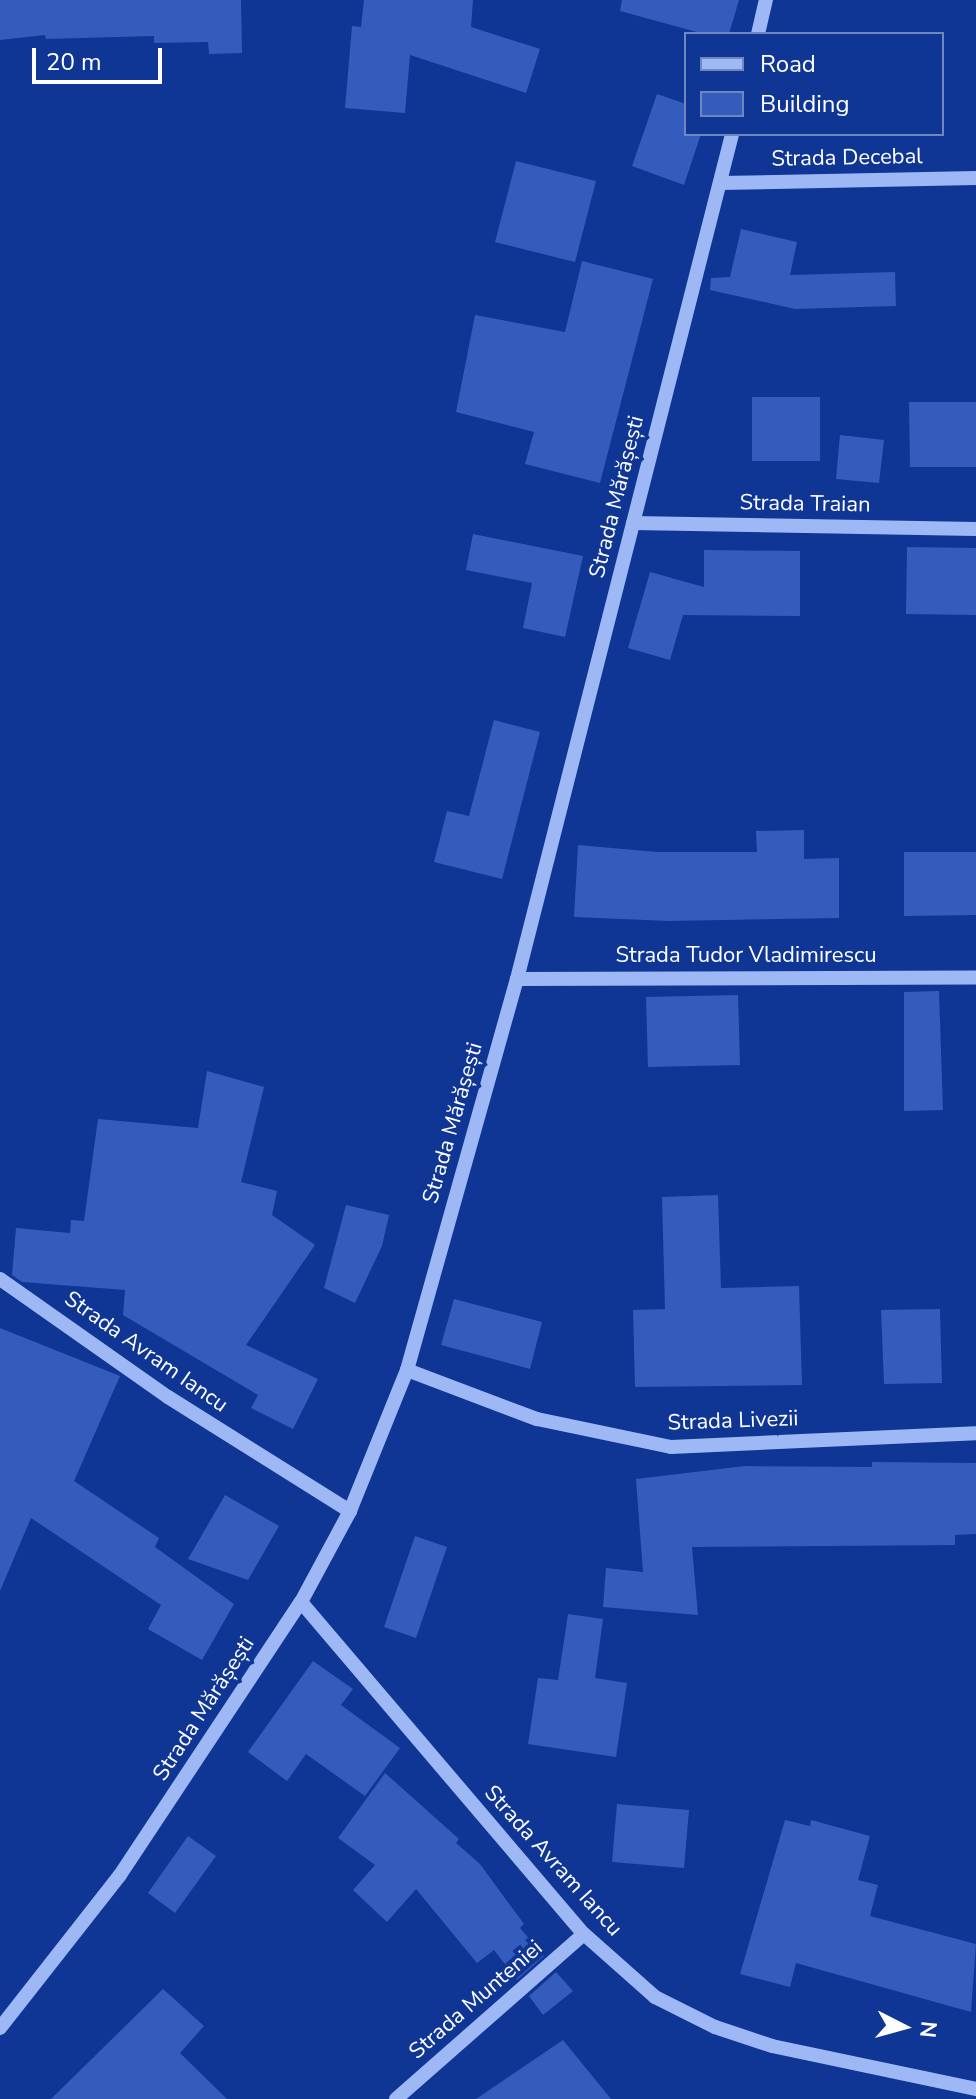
<!DOCTYPE html>
<meta charset="utf-8">
<style>
body{margin:0}
#map{position:relative;width:976px;height:2099px;overflow:hidden;background:#0f3695;font-family:"Nunito Sans",sans-serif}
div>[style]{position:absolute}
[style*='--x']{left:calc(var(--x)*1px);top:calc(var(--y)*1px);width:calc(var(--w)*1px);rotate:calc(var(--a)*1deg)}
.building>*{inset:0;background:#345cbc}
.minor>*{height:14px;margin:-7px;padding:0 7px;transform-origin:7px;border-radius:7px;background:#9db8f4}
span{translate:-50% -50%;white-space:nowrap;text-align:center;line-height:1.15;-webkit-text-stroke:8px #0f3695;paint-order:stroke}
.street-label{font-size:22px;color:#fff}
.legend{position:absolute;left:684px;top:32px;width:260px;height:104px;box-sizing:border-box;background:#0f3695;border:2px solid #6f86bf;margin:0;padding:10px 14px;list-style:none;font-size:24px;color:#fff}
.legend li{display:flex;align-items:center;gap:16px;height:40px}
.legend b{width:40px;border:2px solid #6f86bf}
.north{position:absolute;left:864px;top:1987px;width:80px;height:80px;-webkit-text-stroke:6px #0f3695;paint-order:stroke;rotate:96deg;font-size:22px;font-weight:700;line-height:32px;text-align:center;color:#fff}
.north::after{content:'';display:block;margin:auto;width:28px;height:36px;background:#fff;clip-path:polygon(50% 0,100% 100%,50% 72%,0 100%)}
.scale{position:absolute;left:32px;top:48px;width:130px;height:36px;box-sizing:border-box;border:4px solid #fff;border-top:0;padding-left:10px;font-size:24px;line-height:28px;white-space:nowrap;color:#fff;-webkit-text-stroke:6px #0f3695;paint-order:stroke}
</style>
<div id="map">
<div class="building">
<div style="clip-path:polygon(0 0,241px 0,242px 53px,209px 54px,208px 42px,154px 43px,154px 36px,46px 39px,45px 35px,0 40px)"></div>
<div style="clip-path:polygon(364px 0,473px 0,471px 27px,540px 49px,526px 93px,410px 55px,405px 113px,345px 108px,352px 26px,361px 27px)"></div>
<div style="clip-path:polygon(622px 0,739px 0,729px 34px,704px 34px,620px 11px)"></div>
<div style="clip-path:polygon(657px 94px,686px 104px,686px 134px,701px 134px,684px 185px,632px 166px)"></div>
<div style="clip-path:polygon(516px 161px,596px 181px,575px 262px,495px 242px)"></div>
<div style="clip-path:polygon(741px 229px,797px 242px,790px 275px,895px 272px,896px 306px,795px 309px,710px 290px,711px 278px,730px 277px)"></div>
<div style="clip-path:polygon(582px 261px,653px 279px,600px 483px,525px 464px,534px 432px,456px 412px,475px 315px,565px 332px)"></div>
<div style="clip-path:polygon(752px 397px,820px 397px,820px 461px,752px 461px)"></div>
<div style="clip-path:polygon(909px 402px,976px 402px,976px 467px,910px 467px)"></div>
<div style="clip-path:polygon(840px 435px,884px 440px,879px 483px,836px 479px)"></div>
<div style="clip-path:polygon(473px 534px,583px 556px,565px 637px,523px 628px,532px 583px,466px 570px)"></div>
<div style="clip-path:polygon(907px 547px,976px 548px,976px 615px,906px 614px)"></div>
<div style="clip-path:polygon(704px 550px,800px 551px,800px 616px,683px 615px,670px 660px,628px 648px,650px 572px,704px 587px)"></div>
<div style="clip-path:polygon(494px 720px,540px 732px,502px 879px,434px 862px,447px 811px,469px 816px)"></div>
<div style="clip-path:polygon(804px 830px,804px 859px,839px 858px,839px 918px,669px 921px,574px 917px,578px 845px,657px 852px,757px 852px,756px 831px)"></div>
<div style="clip-path:polygon(904px 852px,976px 852px,976px 915px,904px 916px)"></div>
<div style="clip-path:polygon(939px 991px,943px 1110px,904px 1111px,904px 992px)"></div>
<div style="clip-path:polygon(738px 995px,740px 1065px,648px 1067px,646px 997px)"></div>
<div style="clip-path:polygon(207px 1071px,264px 1087px,241px 1182px,277px 1191px,272px 1215px,315px 1245px,246px 1345px,318px 1379px,293px 1429px,251px 1408px,258px 1395px,123px 1315px,125px 1290px,22px 1282px,12px 1275px,16px 1228px,70px 1233px,71px 1220px,84px 1221px,98px 1119px,198px 1128px)"></div>
<div style="clip-path:polygon(718px 1195px,721px 1288px,799px 1286px,802px 1385px,635px 1387px,633px 1310px,665px 1309px,662px 1197px)"></div>
<div style="clip-path:polygon(346px 1205px,389px 1215px,382px 1246px,355px 1303px,324px 1288px)"></div>
<div style="clip-path:polygon(454px 1299px,542px 1322px,530px 1369px,441px 1345px)"></div>
<div style="clip-path:polygon(940px 1309px,942px 1383px,884px 1384px,881px 1310px)"></div>
<div style="clip-path:polygon(0 1328px,120px 1376px,74px 1481px,159px 1538px,155px 1547px,234px 1604px,202px 1660px,148px 1629px,161px 1605px,31px 1518px,0 1591px)"></div>
<div style="clip-path:polygon(872px 1462px,976px 1463px,976px 1534px,955px 1535px,955px 1545px,692px 1547px,698px 1615px,603px 1607px,606px 1568px,643px 1572px,636px 1479px,745px 1466px,872px 1467px)"></div>
<div style="clip-path:polygon(225px 1495px,279px 1526px,248px 1580px,188px 1559px)"></div>
<div style="clip-path:polygon(415px 1536px,447px 1547px,416px 1638px,384px 1627px)"></div>
<div style="clip-path:polygon(568px 1614px,603px 1619px,595px 1678px,627px 1683px,616px 1757px,528px 1744px,538px 1678px,558px 1680px)"></div>
<div style="clip-path:polygon(313px 1661px,353px 1689px,341px 1705px,400px 1748px,365px 1796px,306px 1754px,287px 1781px,248px 1752px)"></div>
<div style="clip-path:polygon(385px 1773px,459px 1839px,456px 1843px,480px 1864px,524px 1924px,520px 1928px,544px 1956px,517px 1980px,494px 1950px,477px 1963px,416px 1889px,387px 1922px,353px 1890px,375px 1865px,338px 1838px)"></div>
<div style="clip-path:polygon(617px 1804px,689px 1810px,684px 1868px,612px 1862px)"></div>
<div style="clip-path:polygon(785px 1820px,810px 1826px,811px 1820px,870px 1836px,858px 1880px,878px 1885px,870px 1916px,976px 1944px,971px 2012px,796px 1963px,790px 1987px,740px 1974px)"></div>
<div style="clip-path:polygon(188px 1836px,216px 1856px,175px 1913px,148px 1893px)"></div>
<div style="clip-path:polygon(556px 1972px,573px 1991px,543px 2015px,529px 1996px)"></div>
<div style="clip-path:polygon(163px 1989px,204px 2026px,180px 2053px,227px 2099px,51px 2099px)"></div>
<div style="clip-path:polygon(563px 2040px,611px 2099px,476px 2099px)"></div>
</div>
<div class="minor">
<div style="--x:758;--y:34;--w:35;--a:-77"></div>
<div style="--x:720;--y:183;--w:256;--a:-1.1"></div>
<div style="--x:633;--y:523;--w:343;--a:1"></div>
<div style="--x:517;--y:979;--w:459;--a:-0.2"></div>
<div style="--x:0;--y:1279;--w:205;--a:35.1"></div>
<div style="--x:168;--y:1397;--w:215;--a:32.1"></div>
<div style="--x:407;--y:1370;--w:139;--a:20.7"></div>
<div style="--x:537;--y:1419;--w:137;--a:11.8"></div>
<div style="--x:671;--y:1447;--w:305;--a:-2.6"></div>
<div style="--x:301;--y:1602;--w:436;--a:49.6"></div>
<div style="--x:584;--y:1934;--w:95;--a:41.6"></div>
<div style="--x:655;--y:1997;--w:67;--a:26.6"></div>
<div style="--x:715;--y:2027;--w:60;--a:18.4"></div>
<div style="--x:772;--y:2046;--w:208;--a:11.9"></div>
<div style="--x:0;--y:2028;--w:194;--a:-51.9"></div>
<div style="--x:120;--y:1875;--w:328;--a:-56.5"></div>
<div style="--x:301;--y:1602;--w:103;--a:-61.7"></div>
<div style="--x:350;--y:1511;--w:152;--a:-68"></div>
<div style="--x:407;--y:1370;--w:406;--a:-74.3"></div>
<div style="--x:517;--y:979;--w:872;--a:-75.72"></div>
<div style="--x:396;--y:2099;--w:250;--a:-41.3"></div>
</div>
<div class="street-label">
<span style="left:847px;top:158px;rotate:-1deg">Strada Decebal</span>
<span style="left:617px;top:497px;rotate:-76deg">Strada Mărășești</span>
<span style="left:805px;top:504px;rotate:1deg">Strada Traian</span>
<span style="left:746px;top:956px">Strada Tudor Vladimirescu</span>
<span style="left:453px;top:1123px;rotate:-74deg">Strada Mărășești</span>
<span style="left:146px;top:1352px;rotate:35deg">Strada Avram Iancu</span>
<span style="left:733px;top:1421px;rotate:-2deg">Strada Livezii</span>
<span style="left:204px;top:1709px;rotate:-57deg">Strada Mărășești</span>
<span style="left:553px;top:1861px;rotate:48deg">Strada Avram Iancu</span>
<span style="left:476px;top:2000px;rotate:-41deg">Strada Munteniei</span>
</div>
<ul class="legend">
<li><b style="height:10px;background:#9db8f4"></b>Road</li>
<li><b style="height:22px;background:#345cbc"></b>Building</li>
</ul>
<div class="north">N</div>
<div class="scale">20 m</div>
</div>
